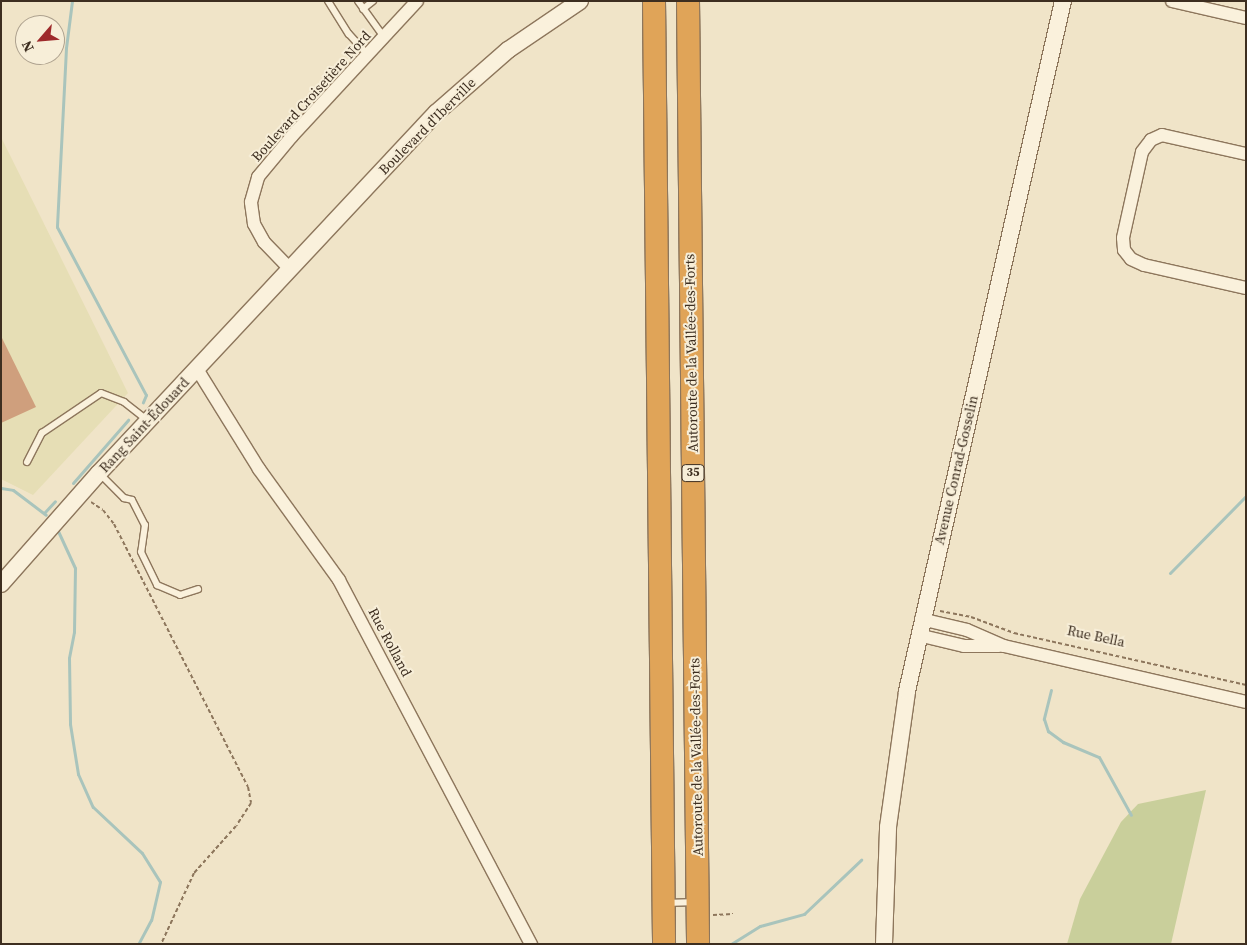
<!DOCTYPE html>
<meta charset="utf-8">
<style>
body{margin:0}
#map{position:relative;width:1247px;height:945px;overflow:hidden;background:#f0e4c8;font-family:"Source Serif 4",serif}
div>[style]{position:absolute}
[style*='--x']{left:calc(var(--x)*1px);top:calc(var(--y)*1px);width:calc(var(--w)*1px);rotate:calc(var(--a)*1deg)}
.farmland>*{inset:0;background:#e6deb5}
.green>*{inset:0;background:#c9cf9b}
.stream>*{height:3px;margin:-1.5px;padding:0 1.5px;transform-origin:1.5px;border-radius:1.5px;background:#a9c4bc}
.building>*{inset:0;background:#cf9f7d}
.path>*{height:2px;margin-top:-1px;transform-origin:0;background:repeating-linear-gradient(90deg,#8d765c 0 4px,transparent 0 6.5px)}
.roads{filter:drop-shadow(1px 0 #8d765c) drop-shadow(-1px 0 #8d765c) drop-shadow(0 1px #8d765c) drop-shadow(0 -1px #8d765c)}
.service>*{height:6px;margin:-3px;padding:0 3px;transform-origin:3px;border-radius:3px;background:#faf1dc}
.minor>*{height:12px;margin:-6px;padding:0 6px;transform-origin:6px;border-radius:6px;background:#faf1dc}
.tertiary>*{height:16px;margin:-8px;padding:0 8px;transform-origin:8px;border-radius:8px;background:#faf1dc}
.motorway>*{height:22px;margin:-11px;padding:0 11px;transform-origin:11px;border-radius:11px;background:#e0a458}
span{translate:-50% -50%;white-space:nowrap;text-align:center;line-height:1.15;-webkit-text-stroke:4px #f7eed8;paint-order:stroke}
.shield-label span{padding:1px 4px;background:#f7eed8;border:1px solid;border-radius:4px;-webkit-text-stroke-width:0}
.shield-label{font-size:12px;color:#3d2e20;font-weight:700}
.street-label{font-size:14px;color:#3d2e20}
.frame{position:absolute;inset:0;border:2px solid #3d2e20;pointer-events:none}
.north{position:absolute;left:15px;top:15px;width:50px;height:50px;box-sizing:border-box;background:#f7eed8;border:1px solid #ada18e;border-radius:50%;rotate:243deg;font-size:14px;font-weight:700;line-height:20px;text-align:center;color:#3d2e20}
.north::after{content:'';display:block;margin:auto;width:18px;height:22px;background:#9e2a2b;clip-path:polygon(50% 0,100% 100%,50% 72%,0 100%)}
</style>
<div id="map">
<div class="farmland">
<div style="clip-path:polygon(1px 137px,128px 393px,33px 495px,1px 479px)"></div>
</div>
<div class="green">
<div style="clip-path:polygon(1206px 790px,1171px 944px,1067px 944px,1080px 899px,1121px 822px,1138px 804px)"></div>
</div>
<div class="stream">
<div style="--x:72;--y:1;--w:47;--a:97.3"></div>
<div style="--x:66;--y:48;--w:179;--a:92.9"></div>
<div style="--x:57;--y:227;--w:190;--a:62.1"></div>
<div style="--x:146;--y:395;--w:8;--a:113"></div>
<div style="--x:73;--y:483;--w:84;--a:-48.9"></div>
<div style="--x:1;--y:488;--w:12;--a:9"></div>
<div style="--x:13;--y:490;--w:41;--a:37.1"></div>
<div style="--x:44;--y:513;--w:16;--a:-47"></div>
<div style="--x:58;--y:531;--w:41;--a:65.3"></div>
<div style="--x:75;--y:568;--w:64;--a:90.9"></div>
<div style="--x:74;--y:632;--w:26;--a:101"></div>
<div style="--x:69;--y:658;--w:66;--a:89.1"></div>
<div style="--x:70;--y:724;--w:51;--a:80.9"></div>
<div style="--x:78;--y:774;--w:36;--a:66"></div>
<div style="--x:93;--y:807;--w:67;--a:43.2"></div>
<div style="--x:142;--y:853;--w:34;--a:58"></div>
<div style="--x:160;--y:882;--w:39;--a:103"></div>
<div style="--x:151;--y:920;--w:27;--a:118"></div>
<div style="--x:1170;--y:573;--w:108;--a:-45.4"></div>
<div style="--x:1051;--y:690;--w:30;--a:104"></div>
<div style="--x:1044;--y:719;--w:13;--a:72"></div>
<div style="--x:1048;--y:731;--w:19;--a:36"></div>
<div style="--x:1063;--y:742;--w:39;--a:23"></div>
<div style="--x:1099;--y:757;--w:66;--a:61.1"></div>
<div style="--x:731;--y:944;--w:34;--a:-32"></div>
<div style="--x:760;--y:926;--w:46;--a:-15.3"></div>
<div style="--x:804;--y:914;--w:79;--a:-43.5"></div>
</div>
<div class="building">
<div style="clip-path:polygon(1px 336px,36px 407px,1px 423px)"></div>
</div>
<div class="path">
<div style="--x:91;--y:502;--w:14;--a:34"></div>
<div style="--x:103;--y:510;--w:18;--a:52"></div>
<div style="--x:114;--y:524;--w:295;--a:63"></div>
<div style="--x:248;--y:787;--w:16;--a:79"></div>
<div style="--x:251;--y:803;--w:27;--a:123"></div>
<div style="--x:236;--y:826;--w:63;--a:131.8"></div>
<div style="--x:194;--y:873;--w:78;--a:114.9"></div>
<div style="--x:940;--y:611;--w:32;--a:11"></div>
<div style="--x:971;--y:617;--w:46;--a:20.4"></div>
<div style="--x:1014;--y:633;--w:238;--a:12.6"></div>
<div style="--x:713;--y:915;--w:20;--a:-3"></div>
</div>
<div class="roads">
<div class="service">
<div style="--x:328;--y:1;--w:39;--a:58"></div>
<div style="--x:349;--y:34;--w:28;--a:48"></div>
<div style="--x:358;--y:1;--w:44;--a:54.2"></div>
<div style="--x:363;--y:9;--w:13;--a:-39"></div>
<div style="--x:27;--y:462;--w:33;--a:-63"></div>
<div style="--x:42;--y:433;--w:71;--a:-34.1"></div>
<div style="--x:101;--y:393;--w:25;--a:21"></div>
<div style="--x:124;--y:402;--w:29;--a:38"></div>
<div style="--x:100;--y:474;--w:34;--a:45"></div>
<div style="--x:124;--y:498;--w:8;--a:14"></div>
<div style="--x:132;--y:500;--w:28;--a:63"></div>
<div style="--x:145;--y:525;--w:27;--a:98"></div>
<div style="--x:141;--y:552;--w:37;--a:64"></div>
<div style="--x:157;--y:585;--w:25;--a:23"></div>
<div style="--x:180;--y:595;--w:19;--a:-18"></div>
<div style="--x:667;--y:903;--w:28;--a:-2"></div>
</div>
<div class="minor">
<div style="--x:1172;--y:1;--w:76;--a:12.9"></div>
<div style="--x:1246;--y:154;--w:86;--a:-167.3"></div>
<div style="--x:1162;--y:135;--w:12;--a:156"></div>
<div style="--x:1151;--y:140;--w:15;--a:127"></div>
<div style="--x:1142;--y:152;--w:88;--a:102.5"></div>
<div style="--x:1123;--y:238;--w:12;--a:85"></div>
<div style="--x:1124;--y:250;--w:11;--a:52"></div>
<div style="--x:1131;--y:259;--w:14;--a:25"></div>
<div style="--x:1144;--y:265;--w:105;--a:12.7"></div>
<div style="--x:290;--y:269;--w:37;--a:-134"></div>
<div style="--x:264;--y:242;--w:21;--a:-119"></div>
<div style="--x:254;--y:224;--w:22;--a:-98"></div>
<div style="--x:251;--y:202;--w:26;--a:-74"></div>
<div style="--x:258;--y:177;--w:53;--a:-50.3"></div>
<div style="--x:292;--y:136;--w:184;--a:-47.2"></div>
<div style="--x:197;--y:369;--w:118;--a:58.2"></div>
<div style="--x:259;--y:469;--w:137;--a:54.2"></div>
<div style="--x:339;--y:580;--w:412;--a:62.2"></div>
<div style="--x:921;--y:619;--w:47;--a:13.4"></div>
<div style="--x:967;--y:630;--w:40;--a:23.4"></div>
<div style="--x:1004;--y:646;--w:248;--a:13"></div>
<div style="--x:918;--y:635;--w:47;--a:13.4"></div>
<div style="--x:964;--y:646;--w:35;--a:0"></div>
</div>
<div class="tertiary">
<div style="--x:1;--y:584;--w:148;--a:-48.6"></div>
<div style="--x:99;--y:473;--w:493;--a:-46.9"></div>
<div style="--x:436;--y:113;--w:96;--a:-41.2"></div>
<div style="--x:508;--y:50;--w:87;--a:-34.2"></div>
<div style="--x:884;--y:944;--w:117;--a:-88"></div>
<div style="--x:888;--y:827;--w:137;--a:-82"></div>
<div style="--x:907;--y:691;--w:707;--a:-77.26"></div>
</div>
<div class="motorway">
<div style="--x:654;--y:1;--w:943;--a:89.39"></div>
<div style="--x:688;--y:1;--w:943;--a:89.39"></div>
</div>
</div>
<div class="shield-label">
<span style="left:693px;top:473px">35</span>
</div>
<div class="street-label">
<span style="left:311px;top:96px;rotate:-48deg">Boulevard Croisetière Nord</span>
<span style="left:427px;top:126px;rotate:-45deg">Boulevard d'Iberville</span>
<span style="left:691px;top:353px;rotate:-91deg">Autoroute de la Vallée-des-Forts</span>
<span style="left:144px;top:425px;rotate:-47deg">Rang Saint-Édouard</span>
<span style="left:956px;top:470px;rotate:-77deg">Avenue Conrad-Gosselin</span>
<span style="left:1096px;top:636px;rotate:12deg">Rue Bella</span>
<span style="left:390px;top:642px;rotate:62deg">Rue Rolland</span>
<span style="left:696px;top:757px;rotate:-91deg">Autoroute de la Vallée-des-Forts</span>
</div>
<div class="frame"></div>
<div class="north">N</div>
</div>
